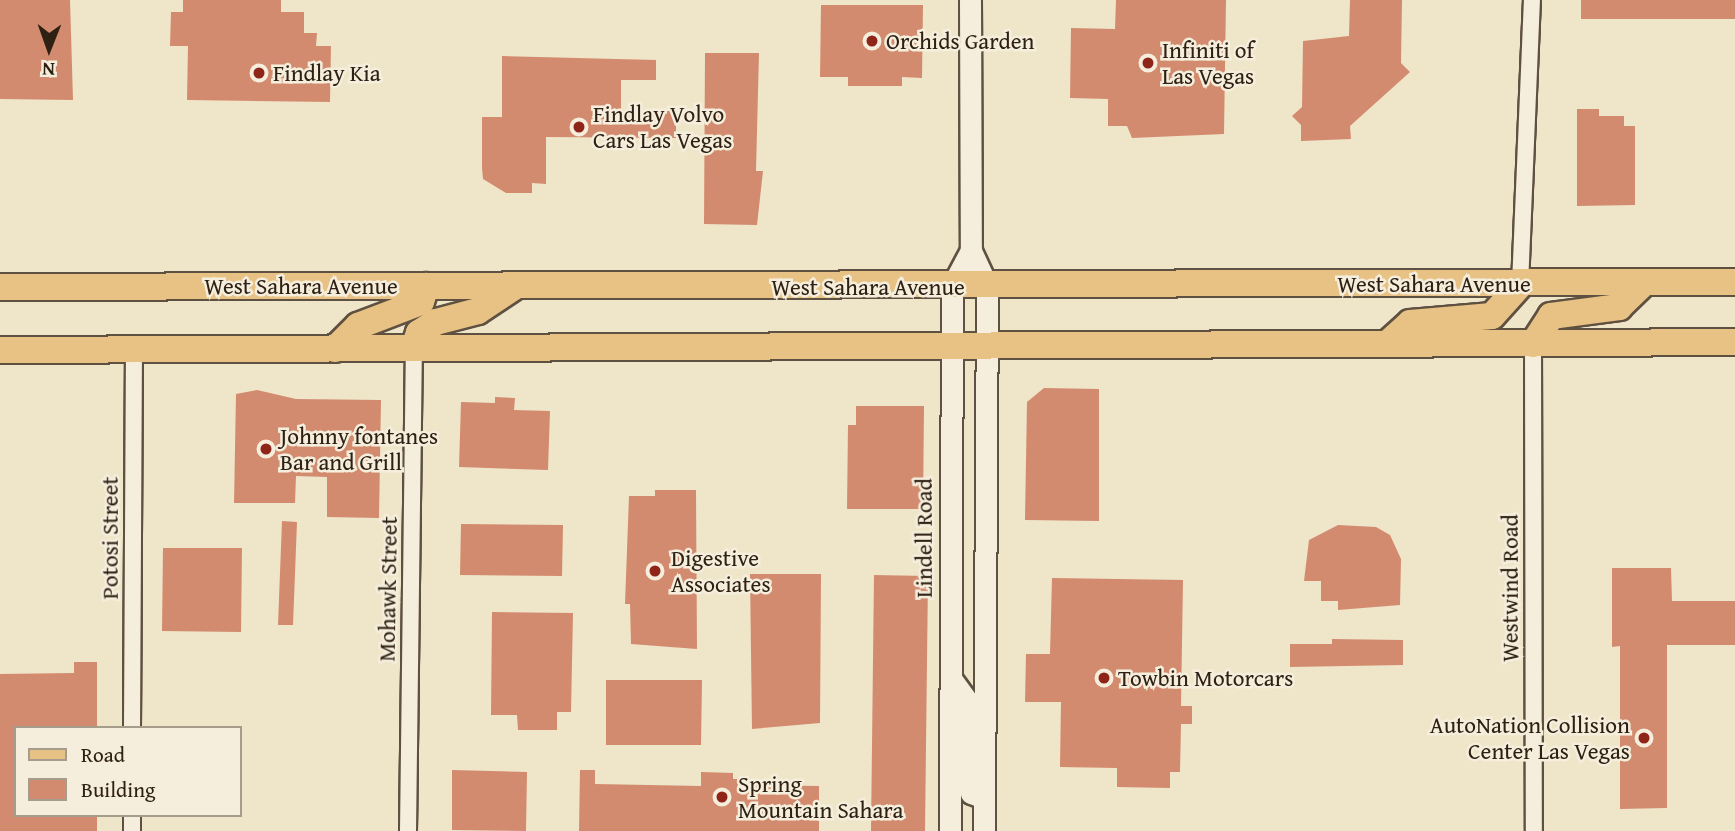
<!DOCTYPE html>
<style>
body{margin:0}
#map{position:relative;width:1735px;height:831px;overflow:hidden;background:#efe5c9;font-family:"Gentium Book Plus",serif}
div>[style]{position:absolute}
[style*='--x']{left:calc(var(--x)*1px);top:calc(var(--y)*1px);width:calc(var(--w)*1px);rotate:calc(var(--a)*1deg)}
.building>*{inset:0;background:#d38b6f}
.roads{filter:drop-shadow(2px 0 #5f5141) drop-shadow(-2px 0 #5f5141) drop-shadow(0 2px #5f5141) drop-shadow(0 -2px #5f5141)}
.minor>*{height:16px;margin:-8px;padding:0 8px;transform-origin:8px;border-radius:8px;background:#f5eedc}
.tertiary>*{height:21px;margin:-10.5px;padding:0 10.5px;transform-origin:10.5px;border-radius:10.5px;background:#f5eedc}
.primary>*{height:26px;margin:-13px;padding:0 13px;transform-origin:13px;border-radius:13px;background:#e8c284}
.dots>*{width:19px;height:19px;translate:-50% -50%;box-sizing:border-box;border:4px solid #f5eedc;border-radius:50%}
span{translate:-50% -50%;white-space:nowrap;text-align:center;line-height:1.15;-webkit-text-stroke:5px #f5eedc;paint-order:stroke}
.poi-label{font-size:23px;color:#2f2014}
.left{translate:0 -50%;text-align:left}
.right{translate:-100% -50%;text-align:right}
.street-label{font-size:23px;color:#2f2014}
.legend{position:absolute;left:14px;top:726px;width:228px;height:91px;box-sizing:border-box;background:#f5eedc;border:2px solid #a69c8c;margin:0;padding:9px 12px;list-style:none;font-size:21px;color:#2f2014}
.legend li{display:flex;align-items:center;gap:14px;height:35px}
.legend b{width:35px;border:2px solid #a69c8c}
.north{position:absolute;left:14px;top:14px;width:70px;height:70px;-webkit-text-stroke:5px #f5eedc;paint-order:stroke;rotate:181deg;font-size:19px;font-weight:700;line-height:28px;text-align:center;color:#2f2014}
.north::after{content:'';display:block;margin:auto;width:24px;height:32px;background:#2f2014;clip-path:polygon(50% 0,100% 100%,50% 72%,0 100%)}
</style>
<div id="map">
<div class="building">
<div style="clip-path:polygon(0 0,70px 0,73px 100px,0 99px)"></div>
<div style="clip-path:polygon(183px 0,281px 0,281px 12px,304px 12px,304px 33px,317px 33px,316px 46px,331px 46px,330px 102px,187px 100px,188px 46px,170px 46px,171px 12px,183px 12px)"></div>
<div style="clip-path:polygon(1116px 0,1226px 0,1224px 134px,1132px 138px,1127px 126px,1108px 126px,1108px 99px,1070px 98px,1071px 28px,1115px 29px)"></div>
<div style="clip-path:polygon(1350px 0,1402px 0,1401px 63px,1410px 72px,1350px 126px,1351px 139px,1301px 141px,1301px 125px,1292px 116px,1302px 107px,1303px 41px,1349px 36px)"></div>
<div style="clip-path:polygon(1581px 0,1735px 0,1735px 19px,1581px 19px)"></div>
<div style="clip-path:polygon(821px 5px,923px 5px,922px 78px,902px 77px,902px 86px,848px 86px,848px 77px,820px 77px)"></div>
<div style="clip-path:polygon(705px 53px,759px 53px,756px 171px,763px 171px,757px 225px,704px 224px)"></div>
<div style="clip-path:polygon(502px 56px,656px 60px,656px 80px,621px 80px,621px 111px,676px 111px,676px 138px,546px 137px,546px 184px,532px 183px,532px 193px,506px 193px,483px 179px,482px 168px,482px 117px,502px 117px)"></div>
<div style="clip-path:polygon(1577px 109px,1599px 109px,1599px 116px,1624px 116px,1624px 126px,1635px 126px,1635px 205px,1577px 206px)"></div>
<div style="clip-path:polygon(1044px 388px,1099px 389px,1099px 521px,1025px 520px,1027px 402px)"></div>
<div style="clip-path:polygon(257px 390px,296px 399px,381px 400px,379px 518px,327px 517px,327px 477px,296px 476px,295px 503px,234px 503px,236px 394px)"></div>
<div style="clip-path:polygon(495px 397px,515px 398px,514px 410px,550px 411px,548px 470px,459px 467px,461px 402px,495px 403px)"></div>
<div style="clip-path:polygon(856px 406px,924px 406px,923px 509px,847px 509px,848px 425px,856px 425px)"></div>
<div style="clip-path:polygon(655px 490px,696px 490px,697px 649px,631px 644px,630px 604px,625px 604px,629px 496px,655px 496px)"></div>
<div style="clip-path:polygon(282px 521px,297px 522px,293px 625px,278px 625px)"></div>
<div style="clip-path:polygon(461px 524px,563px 525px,562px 576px,460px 575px)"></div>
<div style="clip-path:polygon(1338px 525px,1376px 527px,1390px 535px,1401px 559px,1400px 605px,1338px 610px,1338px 601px,1321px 601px,1321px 581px,1304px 581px,1309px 540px)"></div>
<div style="clip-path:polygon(163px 548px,242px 548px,241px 632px,162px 631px)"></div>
<div style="clip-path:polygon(1612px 568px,1671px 568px,1672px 601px,1735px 601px,1735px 645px,1667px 645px,1667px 808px,1620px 809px,1620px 646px,1612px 647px)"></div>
<div style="clip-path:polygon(750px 574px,821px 574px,820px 723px,752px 729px)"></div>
<div style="clip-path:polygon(874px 575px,928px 576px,925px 831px,871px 831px)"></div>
<div style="clip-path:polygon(1052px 578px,1183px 580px,1181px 706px,1192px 706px,1192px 724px,1181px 724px,1180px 772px,1170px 772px,1170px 788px,1117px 787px,1117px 768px,1060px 767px,1061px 702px,1025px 702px,1026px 654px,1050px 654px)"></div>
<div style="clip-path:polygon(492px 612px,573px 613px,571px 712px,557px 712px,557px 730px,518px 730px,517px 715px,491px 715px)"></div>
<div style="clip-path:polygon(1332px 639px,1403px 640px,1403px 665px,1290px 667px,1290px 644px,1332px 644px)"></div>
<div style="clip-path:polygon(74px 662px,97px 662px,97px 728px,16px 728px,16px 815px,97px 815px,97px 831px,0 831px,0 674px,74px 673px)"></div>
<div style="clip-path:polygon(606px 680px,702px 680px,701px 745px,606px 745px)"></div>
<div style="clip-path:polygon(452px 770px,527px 772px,526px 831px,452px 830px)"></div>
<div style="clip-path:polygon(580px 770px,595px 770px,595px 784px,701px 786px,701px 772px,733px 773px,733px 779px,748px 779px,748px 785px,819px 786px,819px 831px,579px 831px)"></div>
</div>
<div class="roads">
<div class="minor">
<div style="--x:1520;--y:285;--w:285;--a:-87.6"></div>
<div style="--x:1533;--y:344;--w:487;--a:89.9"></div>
<div style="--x:132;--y:728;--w:378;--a:-89.7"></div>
<div style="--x:132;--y:815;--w:16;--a:90"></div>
<div style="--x:408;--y:831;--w:483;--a:-89.3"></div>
</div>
<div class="tertiary">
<div style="--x:970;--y:0;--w:251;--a:89.8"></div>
<div style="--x:971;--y:251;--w:38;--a:65"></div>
<div style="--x:987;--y:286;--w:545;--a:90.32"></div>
<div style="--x:952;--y:680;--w:26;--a:54"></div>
<div style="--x:967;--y:701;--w:92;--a:87.5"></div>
<div style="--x:971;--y:793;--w:14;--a:21"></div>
<div style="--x:950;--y:831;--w:545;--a:-89.79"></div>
<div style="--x:952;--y:286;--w:40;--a:-62"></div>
</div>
<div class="primary">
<div style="--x:0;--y:287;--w:1735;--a:-0.17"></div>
<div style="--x:1387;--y:344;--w:31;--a:-42"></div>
<div style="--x:1410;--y:323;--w:82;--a:-4.9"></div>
<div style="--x:1492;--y:316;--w:42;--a:-47.9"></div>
<div style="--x:1533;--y:344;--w:33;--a:-57"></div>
<div style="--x:1551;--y:316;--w:69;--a:-7.5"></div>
<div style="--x:1619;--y:307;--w:35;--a:-44"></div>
<div style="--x:414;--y:348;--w:16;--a:-72"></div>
<div style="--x:419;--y:333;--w:20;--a:-33"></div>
<div style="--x:436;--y:322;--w:43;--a:-14.7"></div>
<div style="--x:478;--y:311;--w:43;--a:-33.7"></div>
<div style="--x:335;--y:349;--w:33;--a:-45"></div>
<div style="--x:358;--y:326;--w:67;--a:-20.9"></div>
<div style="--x:421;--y:302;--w:17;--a:-73"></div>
<div style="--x:0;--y:350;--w:1735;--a:-0.26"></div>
</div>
</div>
<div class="dots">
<div style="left:872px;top:41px;background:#8f2418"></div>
<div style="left:1148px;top:63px;background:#8f2418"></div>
<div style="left:259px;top:73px;background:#8f2418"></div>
<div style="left:579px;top:127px;background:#8f2418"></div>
<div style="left:266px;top:449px;background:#8f2418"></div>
<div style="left:655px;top:571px;background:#8f2418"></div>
<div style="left:1104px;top:678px;background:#8f2418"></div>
<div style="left:1644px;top:738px;background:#8f2418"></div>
<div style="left:722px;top:797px;background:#8f2418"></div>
</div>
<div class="poi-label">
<span class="left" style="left:886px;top:41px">Orchids Garden</span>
<span class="left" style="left:1162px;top:63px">Infiniti of<br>Las Vegas</span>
<span class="left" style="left:273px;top:73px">Findlay Kia</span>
<span class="left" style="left:593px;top:127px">Findlay Volvo<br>Cars Las Vegas</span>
<span class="left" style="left:280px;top:449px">Johnny fontanes<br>Bar and Grill</span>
<span class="left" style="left:671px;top:571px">Digestive<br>Associates</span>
<span class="left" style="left:1118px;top:678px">Towbin Motorcars</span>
<span class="right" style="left:1630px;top:738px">AutoNation Collision<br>Center Las Vegas</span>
<span class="left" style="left:738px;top:797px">Spring<br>Mountain Sahara</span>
</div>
<div class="street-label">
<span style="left:1434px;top:284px">West Sahara Avenue</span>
<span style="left:301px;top:286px">West Sahara Avenue</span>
<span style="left:868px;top:287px">West Sahara Avenue</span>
<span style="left:110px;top:538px;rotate:-90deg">Potosi Street</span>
<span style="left:924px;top:538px;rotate:-90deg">Lindell Road</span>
<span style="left:1510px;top:588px;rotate:-90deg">Westwind Road</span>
<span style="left:388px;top:589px;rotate:-89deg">Mohawk Street</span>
</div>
<ul class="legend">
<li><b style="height:9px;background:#e8c284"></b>Road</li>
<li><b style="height:19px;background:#d38b6f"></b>Building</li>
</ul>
<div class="north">N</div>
</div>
